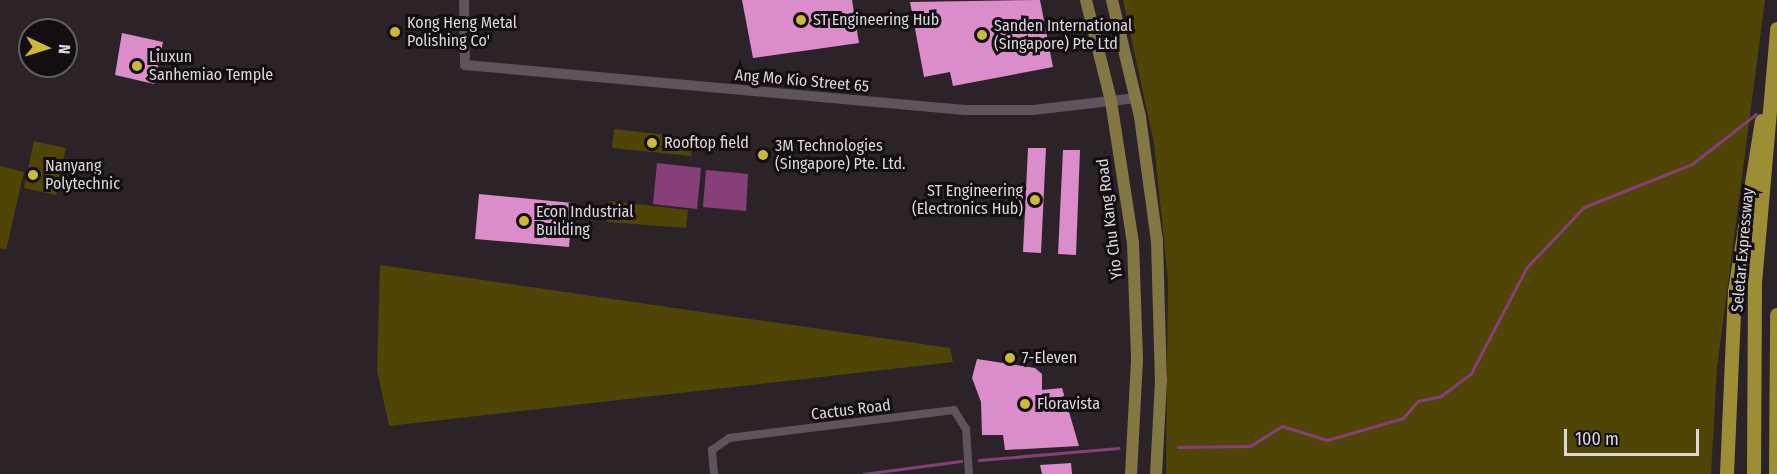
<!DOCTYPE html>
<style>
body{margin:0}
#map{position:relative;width:1777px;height:474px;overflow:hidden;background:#2c2329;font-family:"Fira Sans Condensed",sans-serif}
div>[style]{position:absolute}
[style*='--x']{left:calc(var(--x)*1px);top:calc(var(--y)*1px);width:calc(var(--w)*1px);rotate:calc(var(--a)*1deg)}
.green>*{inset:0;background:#4e4506}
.water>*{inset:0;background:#873f7a}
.stream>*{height:3px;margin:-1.5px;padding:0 1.5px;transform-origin:1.5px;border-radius:1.5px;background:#873f7a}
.building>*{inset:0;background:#db8cca}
.street>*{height:8px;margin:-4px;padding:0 4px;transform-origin:4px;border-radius:4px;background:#5e545b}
.secondary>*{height:10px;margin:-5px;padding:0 5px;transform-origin:5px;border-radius:5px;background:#5e545b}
.primary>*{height:12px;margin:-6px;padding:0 6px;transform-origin:6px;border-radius:6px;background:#837744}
.highway>*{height:14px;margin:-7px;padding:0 7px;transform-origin:7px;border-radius:7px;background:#9c8e34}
.dots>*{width:16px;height:16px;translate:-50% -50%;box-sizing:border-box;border:3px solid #120e11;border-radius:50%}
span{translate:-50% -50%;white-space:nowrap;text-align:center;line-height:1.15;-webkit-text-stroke:6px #120e11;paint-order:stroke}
.poi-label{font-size:16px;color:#ddd7db}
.left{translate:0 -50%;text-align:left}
.right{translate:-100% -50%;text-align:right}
.street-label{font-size:16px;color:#ddd7db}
.north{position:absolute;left:18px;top:18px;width:60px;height:60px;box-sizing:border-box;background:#120e11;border:2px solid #635e62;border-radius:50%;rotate:94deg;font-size:16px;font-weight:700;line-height:24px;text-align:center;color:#ddd7db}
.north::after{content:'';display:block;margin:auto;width:21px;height:27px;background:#ccb938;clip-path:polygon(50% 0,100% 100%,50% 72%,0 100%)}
.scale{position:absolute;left:1564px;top:429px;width:135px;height:27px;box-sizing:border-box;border:3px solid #ddd7db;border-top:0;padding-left:8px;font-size:18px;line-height:21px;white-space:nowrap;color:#ddd7db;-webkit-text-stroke:4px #120e11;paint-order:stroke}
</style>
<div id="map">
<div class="green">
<div style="clip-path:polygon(1123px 0,1765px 0,1717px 368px,1711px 474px,1166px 474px,1168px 280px,1154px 143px)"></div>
<div style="clip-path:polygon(614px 129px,693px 138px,691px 156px,612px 148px)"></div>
<div style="clip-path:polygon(34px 141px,66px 148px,56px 195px,24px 188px)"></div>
<div style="clip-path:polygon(0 166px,24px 172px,6px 250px,0 248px)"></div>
<div style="clip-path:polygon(609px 201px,688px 210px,686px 228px,607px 222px)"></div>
<div style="clip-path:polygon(380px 265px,950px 348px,953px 362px,389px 426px,377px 370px)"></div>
</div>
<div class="water">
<div style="clip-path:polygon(657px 163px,701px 168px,697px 209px,653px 204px)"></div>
<div style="clip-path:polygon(706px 170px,748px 174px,746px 211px,703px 207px)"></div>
</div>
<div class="stream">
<div style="--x:1178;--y:447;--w:72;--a:-0.8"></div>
<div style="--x:1250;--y:446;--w:38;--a:-32"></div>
<div style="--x:1282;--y:426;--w:47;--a:17.3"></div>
<div style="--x:1327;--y:440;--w:79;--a:-16.1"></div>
<div style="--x:1403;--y:418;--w:23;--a:-49"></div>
<div style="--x:1418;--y:401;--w:24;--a:-12"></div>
<div style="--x:1441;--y:396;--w:38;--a:-37"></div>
<div style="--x:1471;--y:373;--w:120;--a:-62.2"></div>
<div style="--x:1527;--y:267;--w:83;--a:-46.5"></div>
<div style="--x:1584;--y:207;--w:116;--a:-21.7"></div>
<div style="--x:1692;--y:164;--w:81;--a:-38"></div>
<div style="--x:979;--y:460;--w:140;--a:-4.9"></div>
<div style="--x:863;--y:474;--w:99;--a:-7.6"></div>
</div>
<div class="building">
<div style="clip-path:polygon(742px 0,852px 0,859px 43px,753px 58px)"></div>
<div style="clip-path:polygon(1040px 0,1053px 67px,953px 86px,950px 72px,924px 77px,910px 2px)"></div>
<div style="clip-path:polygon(122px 33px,163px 42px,154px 84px,115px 75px)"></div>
<div style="clip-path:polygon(1028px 148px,1046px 148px,1041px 253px,1023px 252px)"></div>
<div style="clip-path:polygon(1063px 150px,1080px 150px,1076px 255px,1058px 254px)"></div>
<div style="clip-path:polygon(479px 194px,573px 203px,569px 247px,475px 239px)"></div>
<div style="clip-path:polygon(977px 359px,1035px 368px,1042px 374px,1042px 390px,1062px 388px,1079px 446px,1005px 450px,1003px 435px,982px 435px,981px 402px,972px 378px)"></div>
<div style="clip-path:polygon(1071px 463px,1072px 474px,1042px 474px,1040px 465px)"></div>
</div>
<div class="street">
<div style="--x:714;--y:474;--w:24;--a:-95"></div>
<div style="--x:712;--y:450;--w:21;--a:-35"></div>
<div style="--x:729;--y:438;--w:227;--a:-7.1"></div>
<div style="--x:954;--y:410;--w:22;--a:58"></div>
<div style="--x:966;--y:429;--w:45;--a:86.2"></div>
</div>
<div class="secondary">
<div style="--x:464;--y:0;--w:65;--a:89.1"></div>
<div style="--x:465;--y:65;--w:502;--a:5.14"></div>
<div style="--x:965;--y:110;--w:68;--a:0"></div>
<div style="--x:1033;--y:110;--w:104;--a:-6.6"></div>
</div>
<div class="primary">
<div style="--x:1086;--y:0;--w:104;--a:76.1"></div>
<div style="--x:1111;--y:101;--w:144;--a:81.2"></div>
<div style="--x:1133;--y:243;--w:117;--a:88"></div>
<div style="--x:1137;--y:360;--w:114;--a:93"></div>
<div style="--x:1112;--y:0;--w:120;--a:76.5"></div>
<div style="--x:1140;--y:117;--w:125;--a:82.2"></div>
<div style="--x:1157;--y:241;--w:139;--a:88.4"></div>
<div style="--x:1161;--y:380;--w:94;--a:93"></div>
</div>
<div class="highway">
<div style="--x:1727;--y:474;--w:183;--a:-87.5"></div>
<div style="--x:1735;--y:291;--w:172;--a:-81"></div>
<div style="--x:1754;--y:474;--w:191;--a:-89.7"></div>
<div style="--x:1755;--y:283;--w:255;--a:-85"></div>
<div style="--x:1776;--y:474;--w:159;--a:-89.6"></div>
</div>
<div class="dots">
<div style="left:801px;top:20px;background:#ccb938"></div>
<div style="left:395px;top:32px;background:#ccb938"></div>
<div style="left:982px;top:35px;background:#ccb938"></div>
<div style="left:137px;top:66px;background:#ccb938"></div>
<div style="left:652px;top:143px;background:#ccb938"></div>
<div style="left:763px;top:155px;background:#ccb938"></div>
<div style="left:33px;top:175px;background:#ccb938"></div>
<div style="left:1035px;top:200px;background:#ccb938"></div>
<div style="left:524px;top:221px;background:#ccb938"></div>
<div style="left:1010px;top:358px;background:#ccb938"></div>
<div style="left:1025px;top:404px;background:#ccb938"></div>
</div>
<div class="poi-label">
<span class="left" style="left:813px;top:20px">ST Engineering Hub</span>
<span class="left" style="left:407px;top:32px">Kong Heng Metal<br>Polishing Co'</span>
<span class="left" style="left:994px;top:35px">Sanden International<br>(Singapore) Pte Ltd</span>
<span class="left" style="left:149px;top:66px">Liuxun<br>Sanhemiao Temple</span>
<span class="left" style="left:664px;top:143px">Rooftop field</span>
<span class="left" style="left:775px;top:155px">3M Technologies<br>(Singapore) Pte. Ltd.</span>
<span class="left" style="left:45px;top:175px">Nanyang<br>Polytechnic</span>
<span class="right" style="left:1023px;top:200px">ST Engineering<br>(Electronics Hub)</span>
<span class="left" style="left:536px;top:221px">Econ Industrial<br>Building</span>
<span class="left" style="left:1022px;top:358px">7-Eleven</span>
<span class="left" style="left:1037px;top:404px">Floravista</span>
</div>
<div class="street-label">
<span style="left:802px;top:81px;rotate:5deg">Ang Mo Kio Street 65</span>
<span style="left:1110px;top:219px;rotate:-97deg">Yio Chu Kang Road</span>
<span style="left:1743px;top:250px;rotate:-85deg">Seletar Expressway</span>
<span style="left:851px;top:410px;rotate:-7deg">Cactus Road</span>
</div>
<div class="north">N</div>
<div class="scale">100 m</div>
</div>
